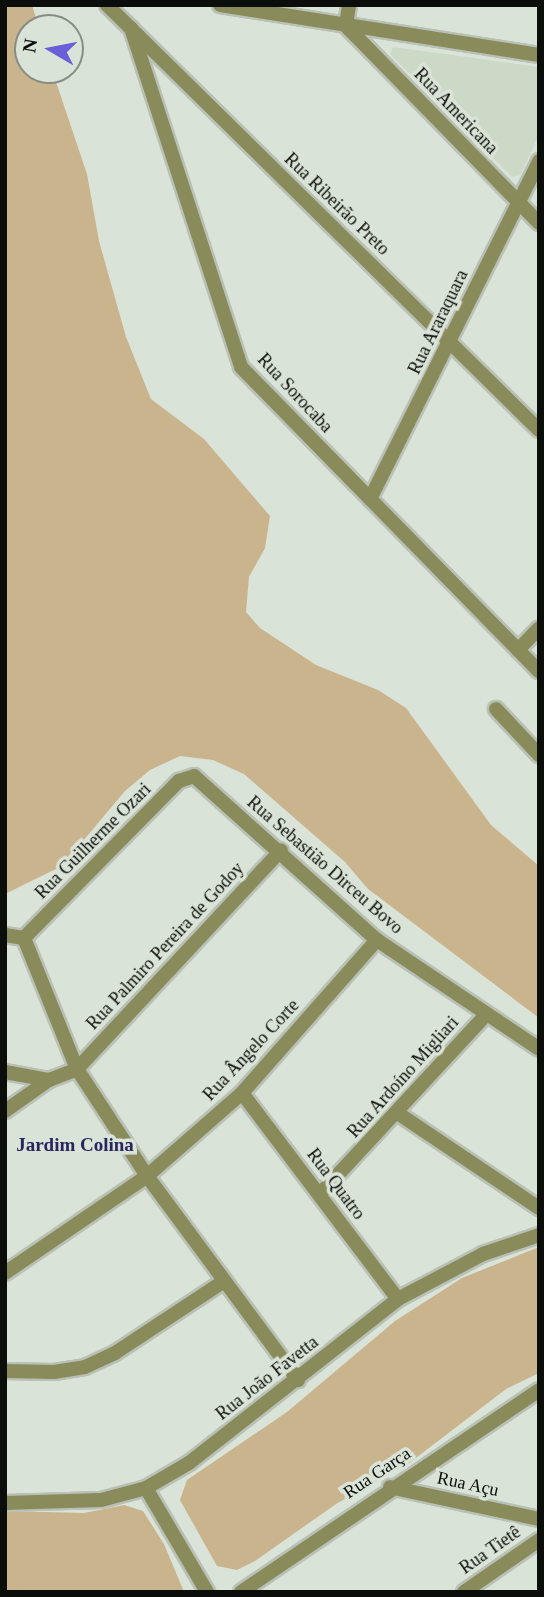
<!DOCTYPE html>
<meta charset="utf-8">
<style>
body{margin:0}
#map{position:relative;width:544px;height:1597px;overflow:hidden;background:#dae3d7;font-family:"Times New Roman",serif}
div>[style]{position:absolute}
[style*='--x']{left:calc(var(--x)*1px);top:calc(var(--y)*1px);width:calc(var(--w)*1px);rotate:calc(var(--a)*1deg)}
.built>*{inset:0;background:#cbd9c6}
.green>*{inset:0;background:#cab48e}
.roads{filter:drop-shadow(2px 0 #b9c1b6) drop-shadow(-2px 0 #b9c1b6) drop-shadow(0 2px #b9c1b6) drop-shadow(0 -2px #b9c1b6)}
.street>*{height:14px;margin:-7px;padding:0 7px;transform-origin:7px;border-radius:7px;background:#8a8b5a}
span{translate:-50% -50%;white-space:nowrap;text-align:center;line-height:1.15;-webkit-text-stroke:7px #dae3d7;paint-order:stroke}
.street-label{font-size:18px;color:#0a0d09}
.neighbourhood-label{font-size:19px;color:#2a255f;font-weight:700}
.frame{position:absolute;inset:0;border:7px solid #0a0d09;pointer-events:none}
.north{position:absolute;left:14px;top:14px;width:70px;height:70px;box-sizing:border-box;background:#dae3d7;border:2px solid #878d85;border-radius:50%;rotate:280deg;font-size:19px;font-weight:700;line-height:28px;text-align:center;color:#0a0d09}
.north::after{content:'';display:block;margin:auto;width:24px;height:32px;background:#695fd8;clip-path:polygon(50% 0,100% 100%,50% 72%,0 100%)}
</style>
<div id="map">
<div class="built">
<div style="clip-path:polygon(393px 47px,539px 67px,539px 135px,520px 175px,512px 177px,390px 54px)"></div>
</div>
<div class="green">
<div style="clip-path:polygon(5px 5px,32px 5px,39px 28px,28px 28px,28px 70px,52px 70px,87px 174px,99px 241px,126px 337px,151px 399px,204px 439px,270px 516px,265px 548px,249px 577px,246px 612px,260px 628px,316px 665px,378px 690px,406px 708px,491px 825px,539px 866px,539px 1018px,368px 889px,345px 862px,244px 774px,213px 760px,180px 756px,150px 770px,125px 791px,62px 866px,5px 894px)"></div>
<div style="clip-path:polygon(539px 1247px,539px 1373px,506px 1389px,408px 1464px,336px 1504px,255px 1561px,237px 1570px,217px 1566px,180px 1500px,187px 1480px,287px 1412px,395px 1321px,462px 1278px)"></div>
<div style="clip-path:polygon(124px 1505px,143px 1511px,164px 1544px,184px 1592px,5px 1592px,5px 1511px,84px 1513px)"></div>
</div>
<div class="roads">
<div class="street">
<div style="--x:107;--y:5;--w:606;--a:44.53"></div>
<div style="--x:220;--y:5;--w:323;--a:8.9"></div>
<div style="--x:349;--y:5;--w:21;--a:98"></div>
<div style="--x:346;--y:26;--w:276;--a:45.6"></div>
<div style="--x:131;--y:28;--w:356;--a:72"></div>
<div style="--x:241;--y:367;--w:426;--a:45.6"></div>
<div style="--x:370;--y:499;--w:378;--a:-63.4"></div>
<div style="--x:518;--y:650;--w:30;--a:-46"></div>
<div style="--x:496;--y:709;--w:63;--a:46.9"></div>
<div style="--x:5;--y:935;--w:19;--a:9"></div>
<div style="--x:24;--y:938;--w:221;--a:-45.4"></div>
<div style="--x:179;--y:781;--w:16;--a:-18"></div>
<div style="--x:194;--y:776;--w:246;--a:41.9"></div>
<div style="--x:377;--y:940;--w:195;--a:33.9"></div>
<div style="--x:24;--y:938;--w:141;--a:68"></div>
<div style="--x:77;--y:1069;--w:128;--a:56.8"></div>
<div style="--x:147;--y:1176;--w:254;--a:53.5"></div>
<div style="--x:5;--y:1072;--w:45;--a:10.3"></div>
<div style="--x:242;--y:1093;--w:258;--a:52.9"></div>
<div style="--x:5;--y:1111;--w:54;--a:-35.2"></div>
<div style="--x:49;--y:1080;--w:30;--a:-21"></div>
<div style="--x:77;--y:1069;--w:299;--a:-47"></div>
<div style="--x:399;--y:1114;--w:169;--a:33.9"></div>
<div style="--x:320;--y:1194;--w:243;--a:-47.2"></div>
<div style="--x:5;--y:1273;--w:172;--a:-34.3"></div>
<div style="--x:147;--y:1176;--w:126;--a:-41.1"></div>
<div style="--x:242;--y:1093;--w:204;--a:-48.6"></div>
<div style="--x:5;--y:1371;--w:49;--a:1.2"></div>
<div style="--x:54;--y:1372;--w:31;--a:-9"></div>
<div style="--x:85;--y:1367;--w:33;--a:-25"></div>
<div style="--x:115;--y:1353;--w:131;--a:-33.4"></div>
<div style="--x:390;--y:1487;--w:152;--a:12.1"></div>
<div style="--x:146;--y:1488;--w:121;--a:59.6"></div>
<div style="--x:5;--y:1503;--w:96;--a:-1.8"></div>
<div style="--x:101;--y:1500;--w:47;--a:-14.9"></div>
<div style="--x:146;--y:1488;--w:50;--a:-30.2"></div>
<div style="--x:189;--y:1463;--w:266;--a:-38.1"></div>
<div style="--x:398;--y:1299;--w:96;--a:-27.9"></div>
<div style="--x:483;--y:1254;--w:59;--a:-18.7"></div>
<div style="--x:241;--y:1592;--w:360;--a:-34.1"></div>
<div style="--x:464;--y:1592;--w:91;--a:-34.7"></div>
</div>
</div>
<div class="street-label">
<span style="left:456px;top:111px;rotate:46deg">Rua Americana</span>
<span style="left:337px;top:204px;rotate:44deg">Rua Ribeirão Preto</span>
<span style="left:438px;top:322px;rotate:-64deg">Rua Araraquara</span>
<span style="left:295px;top:393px;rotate:47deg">Rua Sorocaba</span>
<span style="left:93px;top:841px;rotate:-45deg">Rua Guilherme Ozari</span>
<span style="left:325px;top:865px;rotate:41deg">Rua Sebastião Dirceu Bovo</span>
<span style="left:165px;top:946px;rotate:-47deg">Rua Palmiro Pereira de Godoy</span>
<span style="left:251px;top:1050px;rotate:-47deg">Rua Ângelo Corte</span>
<span style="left:403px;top:1077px;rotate:-48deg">Rua Ardoíno Migliari</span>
<span style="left:336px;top:1184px;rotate:53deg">Rua Quatro</span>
<span style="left:267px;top:1378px;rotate:-38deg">Rua João Favetta</span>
<span style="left:377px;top:1473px;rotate:-34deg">Rua Garça</span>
<span style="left:468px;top:1484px;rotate:12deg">Rua Açu</span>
<span style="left:490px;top:1550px;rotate:-35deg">Rua Tietê</span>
</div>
<div class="neighbourhood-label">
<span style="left:75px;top:1145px">Jardim Colina</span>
</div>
<div class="frame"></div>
<div class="north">N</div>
</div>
